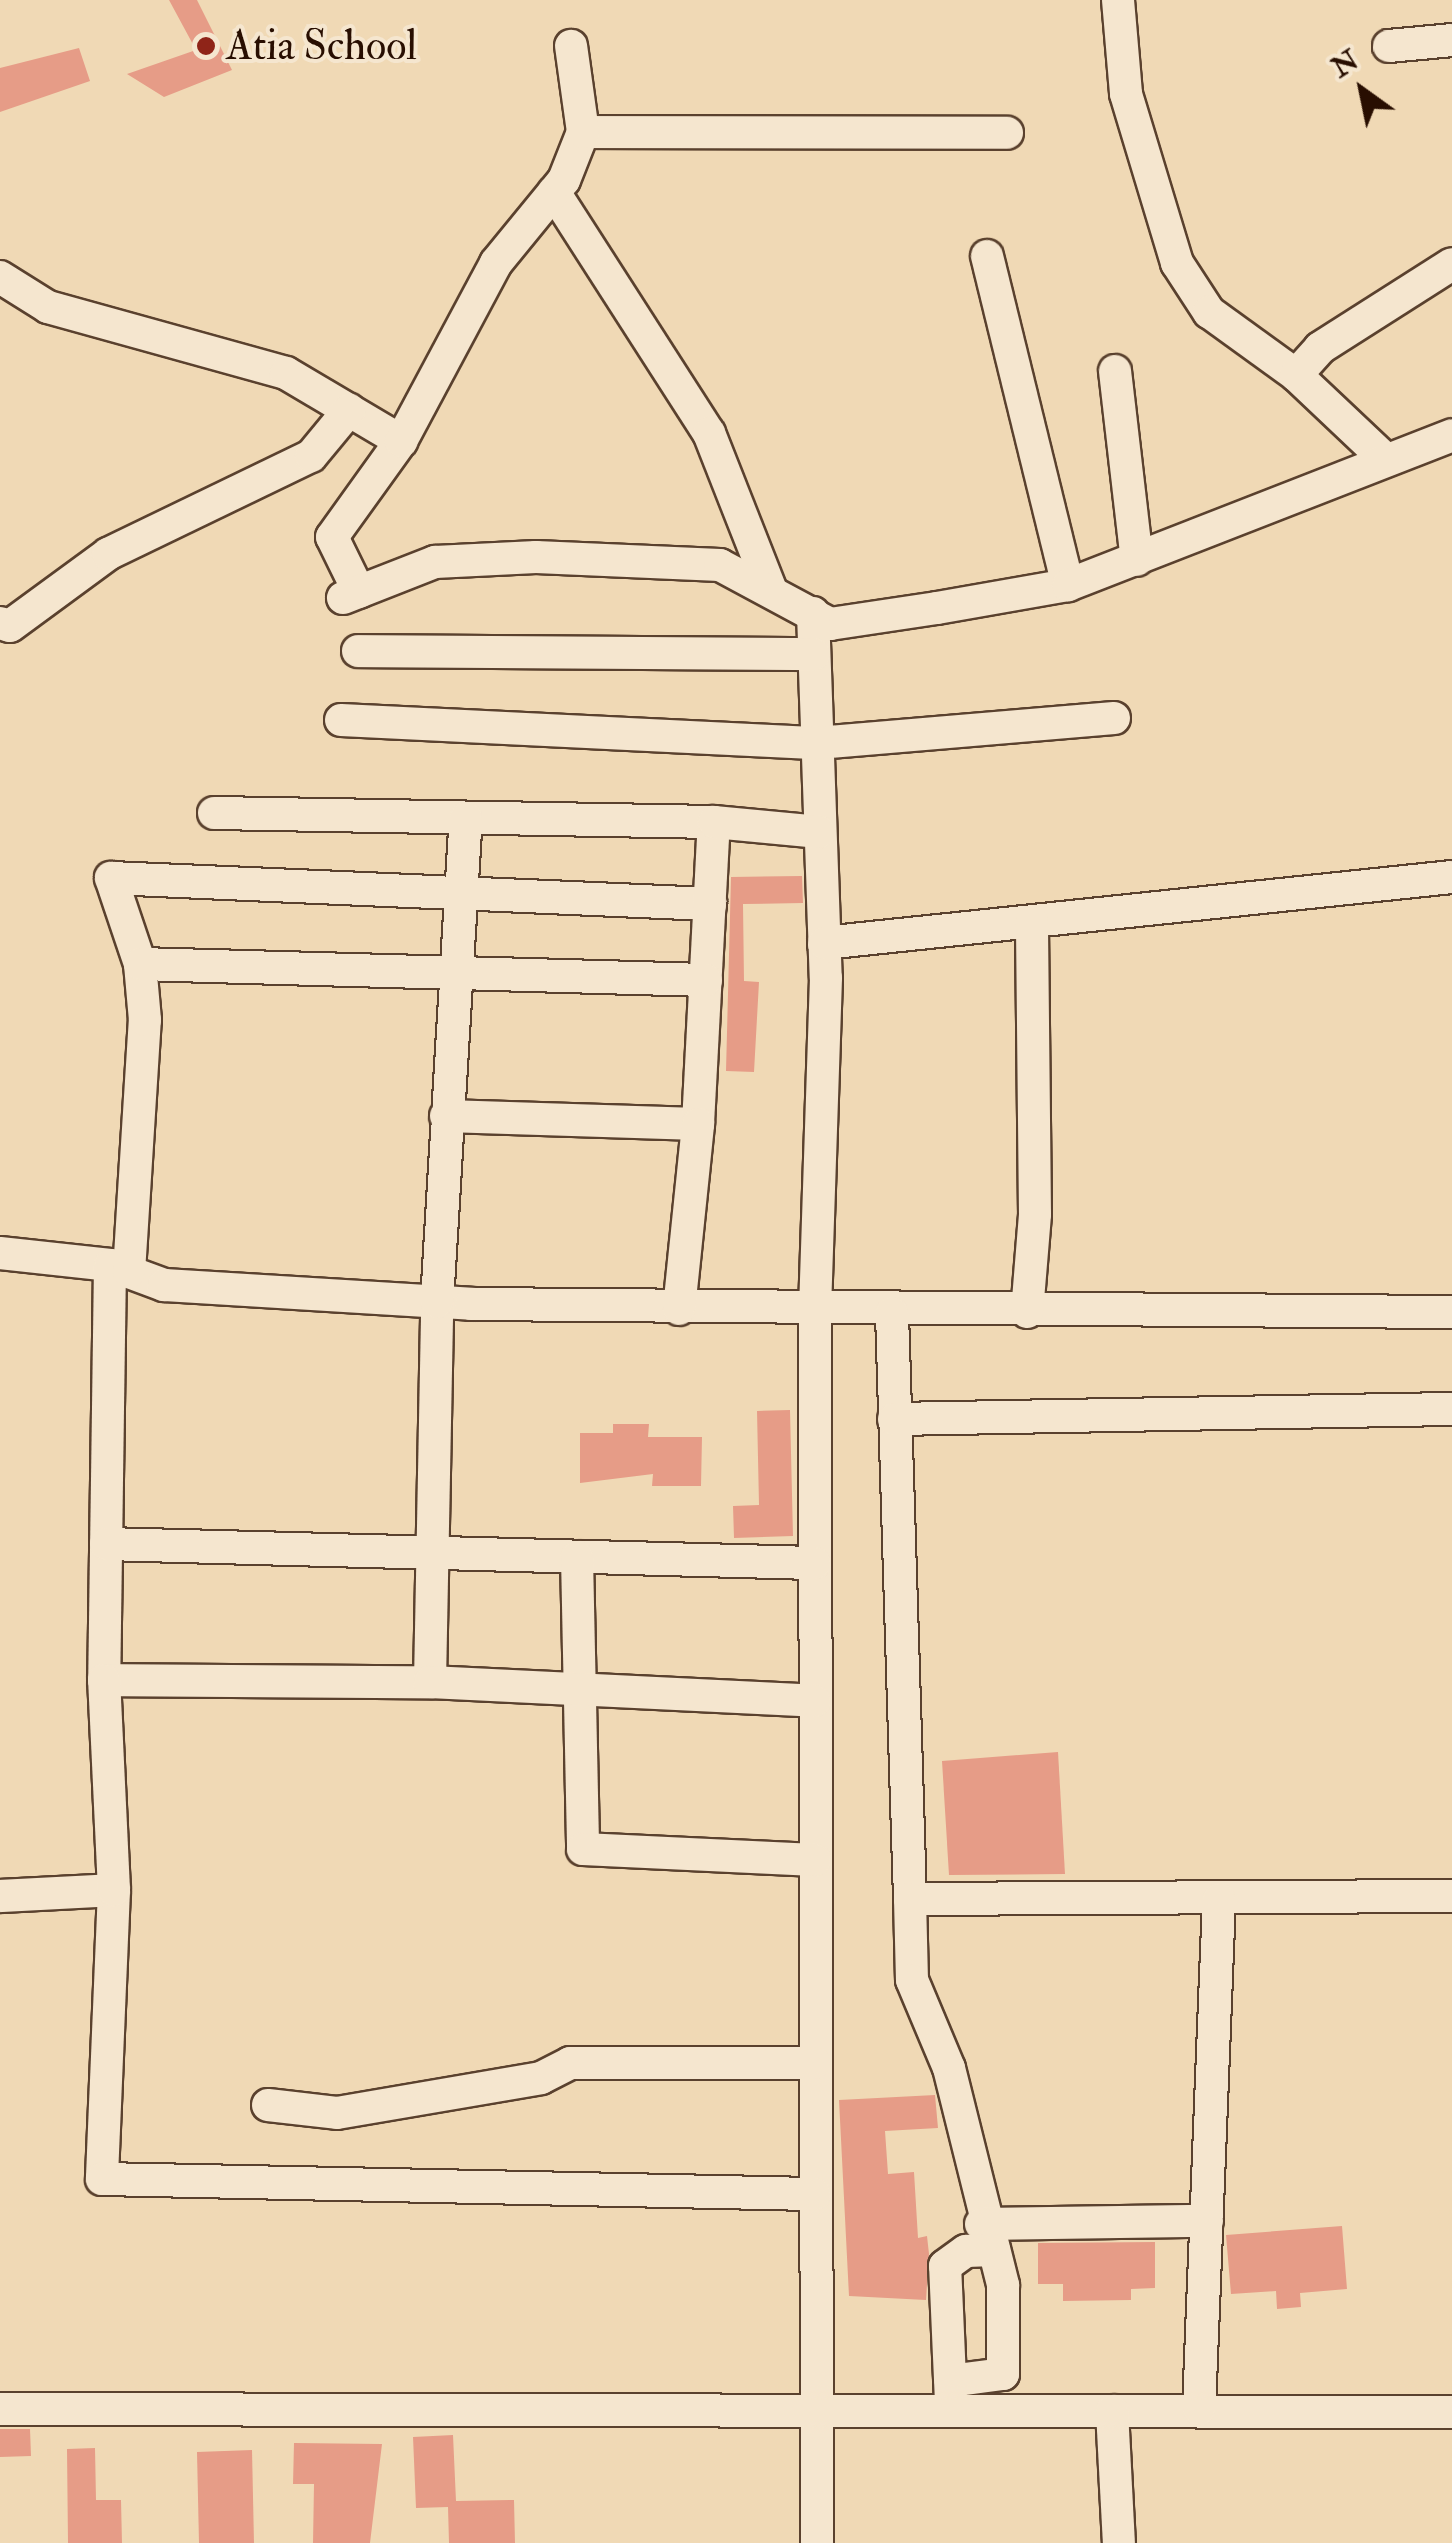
<!DOCTYPE html>
<style>
body{margin:0}
#map{position:relative;width:1452px;height:2543px;overflow:hidden;background:#f0d9b5;font-family:"IM FELL Double Pica",serif}
div>[style]{position:absolute}
[style*='--x']{left:calc(var(--x)*1px);top:calc(var(--y)*1px);width:calc(var(--w)*1px);rotate:calc(var(--a)*1deg)}
.building>*{inset:0;background:#e69c87}
.roads{filter:drop-shadow(2px 0 #5a412e) drop-shadow(-2px 0 #5a412e) drop-shadow(0 2px #5a412e) drop-shadow(0 -2px #5a412e)}
.minor>*{height:32px;margin:-16px;padding:0 16px;transform-origin:16px;border-radius:16px;background:#f5e6cf}
.dots>*{width:28px;height:28px;translate:-50% -50%;box-sizing:border-box;border:5px solid #f5e6cf;border-radius:50%}
span{translate:-50% -50%;white-space:nowrap;text-align:center;line-height:1.15;-webkit-text-stroke:8px #f5e6cf;paint-order:stroke}
.poi-label{font-size:42px;color:#280e01}
.left{translate:0 -50%;text-align:left}
.north{position:absolute;left:1312px;top:40px;width:100px;height:100px;-webkit-text-stroke:8px #f5e6cf;paint-order:stroke;rotate:327deg;font-size:28px;font-weight:700;line-height:40px;text-align:center;color:#280e01}
.north::after{content:'';display:block;margin:auto;width:35px;height:45px;background:#280e01;clip-path:polygon(50% 0,100% 100%,50% 72%,0 100%)}
</style>
<div id="map">
<div class="building">
<div style="clip-path:polygon(169px 0,197px 0,232px 70px,164px 97px,127px 74px,196px 50px)"></div>
<div style="clip-path:polygon(79px 48px,90px 81px,0 112px,0 68px)"></div>
<div style="clip-path:polygon(802px 876px,803px 903px,743px 904px,744px 981px,759px 982px,754px 1072px,726px 1071px,731px 877px)"></div>
<div style="clip-path:polygon(790px 1410px,793px 1536px,734px 1538px,733px 1506px,759px 1505px,757px 1411px)"></div>
<div style="clip-path:polygon(613px 1424px,649px 1424px,648px 1437px,702px 1437px,701px 1486px,652px 1486px,653px 1474px,580px 1483px,580px 1433px,613px 1433px)"></div>
<div style="clip-path:polygon(1058px 1752px,1065px 1874px,949px 1875px,942px 1761px)"></div>
<div style="clip-path:polygon(935px 2095px,938px 2128px,885px 2131px,888px 2174px,914px 2172px,918px 2238px,927px 2236px,929px 2254px,926px 2300px,849px 2296px,839px 2100px)"></div>
<div style="clip-path:polygon(1342px 2226px,1347px 2289px,1300px 2293px,1301px 2307px,1277px 2309px,1276px 2291px,1231px 2294px,1226px 2235px)"></div>
<div style="clip-path:polygon(1155px 2242px,1155px 2288px,1131px 2289px,1131px 2300px,1063px 2301px,1063px 2284px,1038px 2284px,1038px 2243px)"></div>
<div style="clip-path:polygon(0 2429px,30px 2429px,31px 2456px,0 2457px)"></div>
<div style="clip-path:polygon(453px 2435px,456px 2501px,514px 2500px,515px 2543px,449px 2543px,448px 2507px,416px 2508px,413px 2437px)"></div>
<div style="clip-path:polygon(294px 2443px,382px 2444px,370px 2543px,313px 2543px,314px 2484px,293px 2484px)"></div>
<div style="clip-path:polygon(95px 2448px,96px 2500px,121px 2500px,122px 2543px,68px 2543px,67px 2449px)"></div>
<div style="clip-path:polygon(252px 2450px,254px 2543px,199px 2543px,197px 2452px)"></div>
</div>
<div class="roads">
<div class="minor">
<div style="--x:1118;--y:0;--w:94;--a:85.1"></div>
<div style="--x:1126;--y:94;--w:177;--a:73.2"></div>
<div style="--x:1177;--y:263;--w:59;--a:56.9"></div>
<div style="--x:1209;--y:312;--w:107;--a:35.9"></div>
<div style="--x:1389;--y:46;--w:63;--a:-5.4"></div>
<div style="--x:583;--y:132;--w:424;--a:0.1"></div>
<div style="--x:554;--y:192;--w:287;--a:57.3"></div>
<div style="--x:709;--y:433;--w:167;--a:68.5"></div>
<div style="--x:987;--y:256;--w:339;--a:76.2"></div>
<div style="--x:0;--y:277;--w:57;--a:32"></div>
<div style="--x:48;--y:307;--w:247;--a:15.5"></div>
<div style="--x:286;--y:373;--w:134;--a:30.6"></div>
<div style="--x:1115;--y:371;--w:190;--a:83.4"></div>
<div style="--x:1386;--y:460;--w:124;--a:-136.6"></div>
<div style="--x:1296;--y:375;--w:36;--a:-48"></div>
<div style="--x:1320;--y:348;--w:156;--a:-32.5"></div>
<div style="--x:359;--y:592;--w:61;--a:-116.1"></div>
<div style="--x:332;--y:537;--w:118;--a:-54.3"></div>
<div style="--x:401;--y:441;--w:202;--a:-61.9"></div>
<div style="--x:496;--y:263;--w:107;--a:-50.7"></div>
<div style="--x:564;--y:180;--w:52;--a:-68.4"></div>
<div style="--x:583;--y:132;--w:87;--a:-97.9"></div>
<div style="--x:343;--y:598;--w:99;--a:-21.4"></div>
<div style="--x:435;--y:562;--w:101;--a:-2.8"></div>
<div style="--x:536;--y:557;--w:184;--a:2.5"></div>
<div style="--x:720;--y:565;--w:125;--a:28.2"></div>
<div style="--x:830;--y:624;--w:108;--a:-8.5"></div>
<div style="--x:937;--y:608;--w:133;--a:-10"></div>
<div style="--x:1068;--y:585;--w:412;--a:-21.3"></div>
<div style="--x:813;--y:613;--w:365;--a:88"></div>
<div style="--x:826;--y:978;--w:335;--a:91.9"></div>
<div style="--x:815;--y:1313;--w:1230;--a:89.91"></div>
<div style="--x:0;--y:623;--w:10;--a:17"></div>
<div style="--x:10;--y:626;--w:122;--a:-36.3"></div>
<div style="--x:108;--y:554;--w:225;--a:-25.8"></div>
<div style="--x:311;--y:456;--w:60;--a:-50.4"></div>
<div style="--x:358;--y:651;--w:456;--a:0.4"></div>
<div style="--x:341;--y:720;--w:477;--a:2.8"></div>
<div style="--x:817;--y:743;--w:298;--a:-4.8"></div>
<div style="--x:214;--y:813;--w:500;--a:1.03"></div>
<div style="--x:824;--y:943;--w:631;--a:-6"></div>
<div style="--x:140;--y:964;--w:91;--a:-108.6"></div>
<div style="--x:111;--y:878;--w:600;--a:2.49"></div>
<div style="--x:446;--y:1116;--w:252;--a:1.8"></div>
<div style="--x:698;--y:1124;--w:302;--a:-87"></div>
<div style="--x:714;--y:822;--w:106;--a:5.4"></div>
<div style="--x:0;--y:1253;--w:111;--a:6.2"></div>
<div style="--x:110;--y:1265;--w:58;--a:20.3"></div>
<div style="--x:164;--y:1285;--w:308;--a:3.5"></div>
<div style="--x:471;--y:1304;--w:981;--a:0.47"></div>
<div style="--x:110;--y:1265;--w:415;--a:90.8"></div>
<div style="--x:104;--y:1680;--w:326;--a:0.4"></div>
<div style="--x:430;--y:1682;--w:380;--a:-88.9"></div>
<div style="--x:437;--y:1302;--w:485;--a:-86.6"></div>
<div style="--x:129;--y:1272;--w:253;--a:-86.4"></div>
<div style="--x:145;--y:1020;--w:56;--a:-95.1"></div>
<div style="--x:140;--y:964;--w:566;--a:1.62"></div>
<div style="--x:679;--y:1309;--w:186;--a:-84.1"></div>
<div style="--x:1027;--y:1312;--w:98;--a:-85.3"></div>
<div style="--x:1035;--y:1214;--w:292;--a:-90.6"></div>
<div style="--x:892;--y:1313;--w:586;--a:88.24"></div>
<div style="--x:910;--y:1899;--w:542;--a:-0.32"></div>
<div style="--x:894;--y:1419;--w:558;--a:-1.03"></div>
<div style="--x:106;--y:1544;--w:709;--a:1.54"></div>
<div style="--x:577;--y:1557;--w:292;--a:88.8"></div>
<div style="--x:583;--y:1849;--w:232;--a:2.7"></div>
<div style="--x:430;--y:1682;--w:385;--a:2.8"></div>
<div style="--x:114;--y:1890;--w:289;--a:92.4"></div>
<div style="--x:102;--y:2179;--w:713;--a:1.21"></div>
<div style="--x:0;--y:1896;--w:114;--a:-3"></div>
<div style="--x:114;--y:1890;--w:210;--a:-92.7"></div>
<div style="--x:910;--y:1899;--w:81;--a:88.6"></div>
<div style="--x:912;--y:1980;--w:95;--a:67.2"></div>
<div style="--x:949;--y:2068;--w:224;--a:76"></div>
<div style="--x:1003;--y:2285;--w:89;--a:90"></div>
<div style="--x:1003;--y:2374;--w:53;--a:172.5"></div>
<div style="--x:268;--y:2105;--w:69;--a:6.6"></div>
<div style="--x:337;--y:2113;--w:207;--a:-9.7"></div>
<div style="--x:541;--y:2078;--w:33;--a:-27"></div>
<div style="--x:570;--y:2063;--w:245;--a:0"></div>
<div style="--x:981;--y:2224;--w:226;--a:-0.8"></div>
<div style="--x:951;--y:2402;--w:136;--a:-92.5"></div>
<div style="--x:945;--y:2266;--w:26;--a:-36"></div>
<div style="--x:966;--y:2251;--w:28;--a:-2"></div>
<div style="--x:0;--y:2409;--w:1452;--a:0.12"></div>
<div style="--x:1199;--y:2409;--w:510;--a:-87.75"></div>
<div style="--x:1112;--y:2411;--w:132;--a:87"></div>
</div>
</div>
<div class="dots">
<div style="left:206px;top:46px;background:#8f2418"></div>
</div>
<div class="poi-label">
<span class="left" style="left:226px;top:46px">Atia School</span>
</div>
<div class="north">N</div>
</div>
